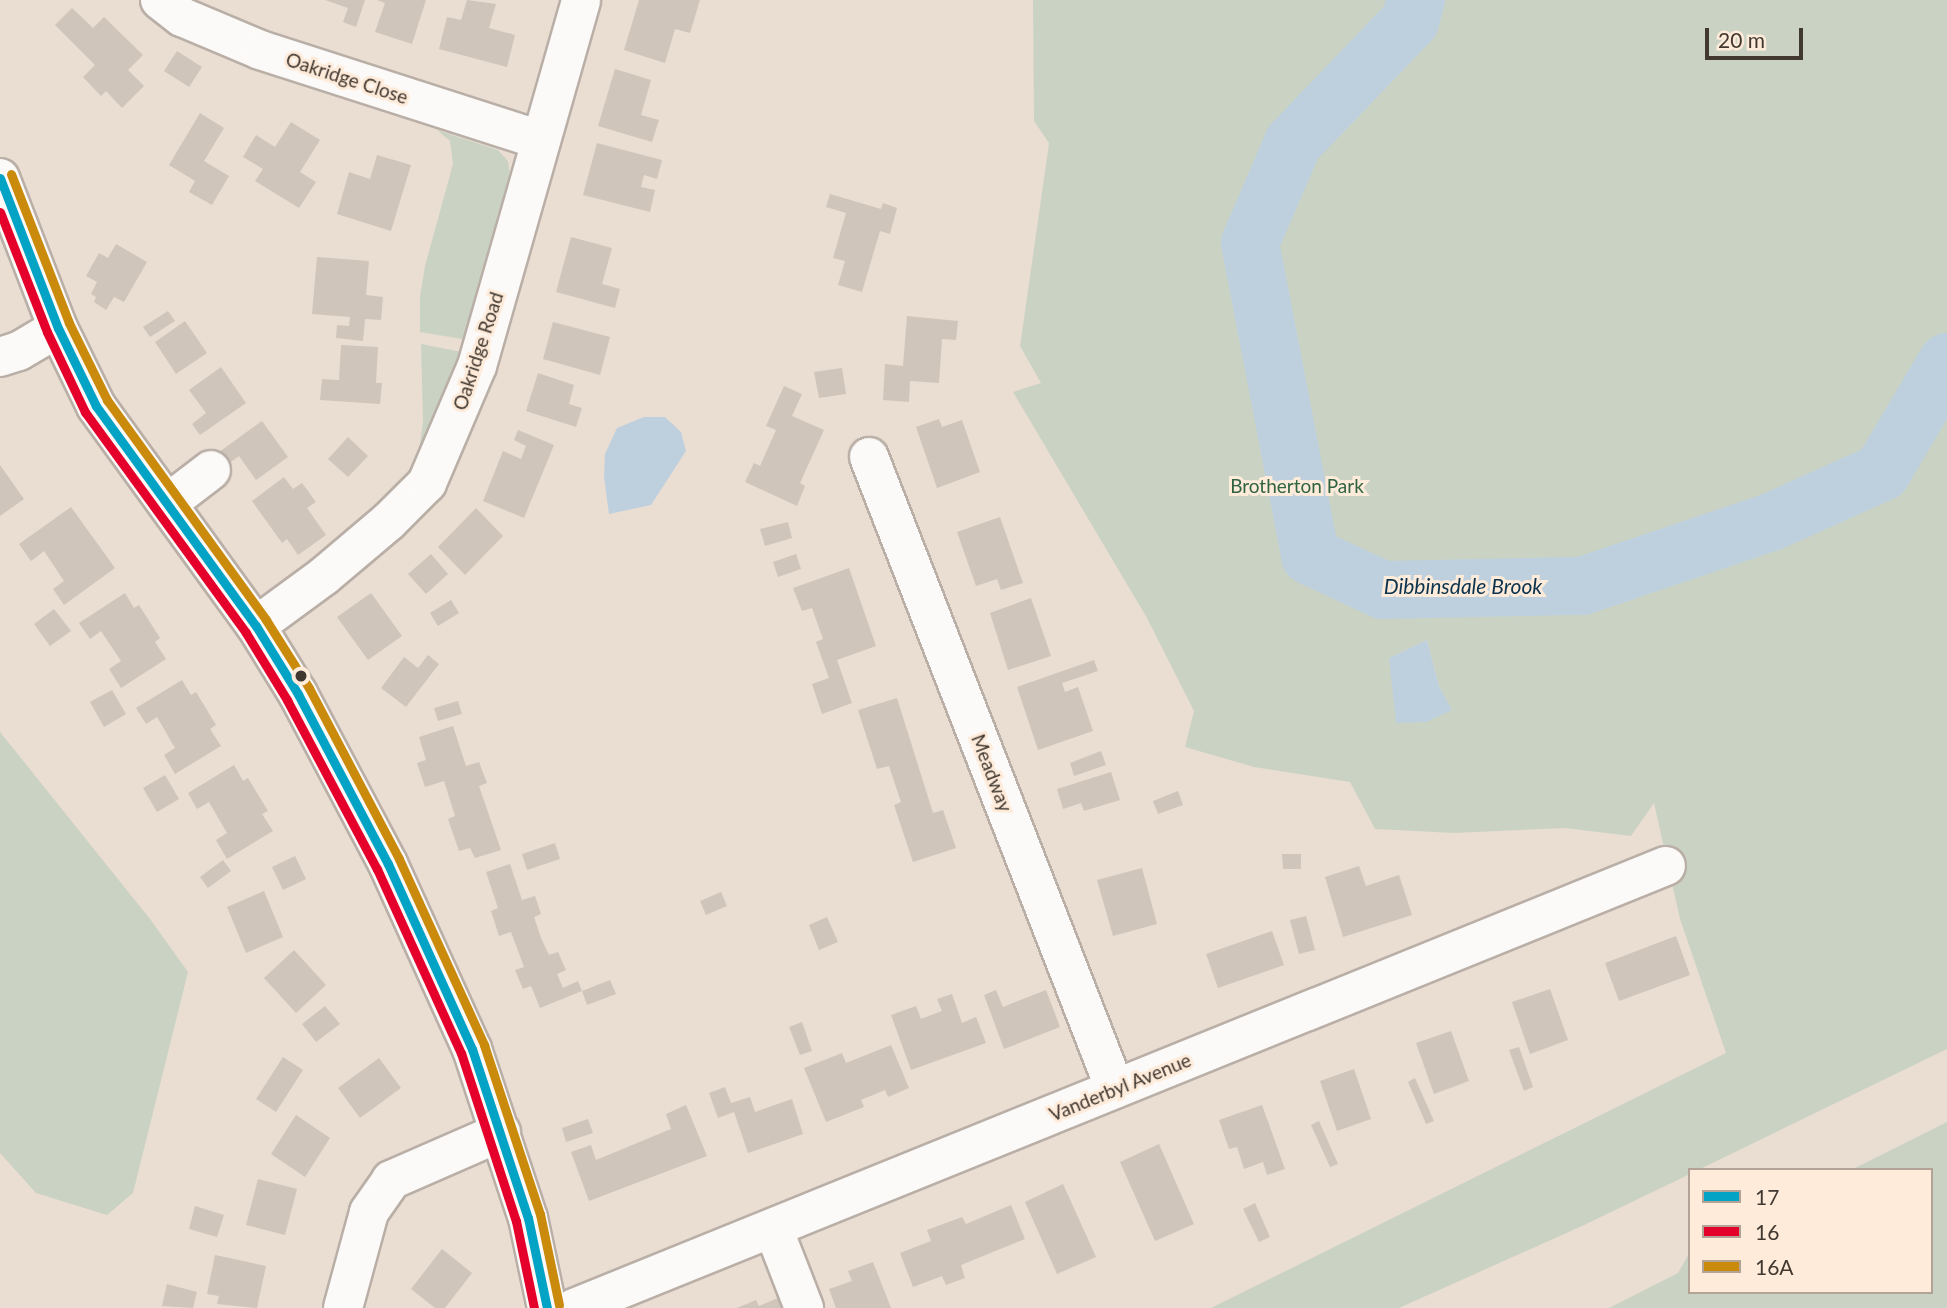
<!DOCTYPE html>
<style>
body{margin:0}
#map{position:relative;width:1947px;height:1308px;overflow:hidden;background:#eaddd2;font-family:Lato,sans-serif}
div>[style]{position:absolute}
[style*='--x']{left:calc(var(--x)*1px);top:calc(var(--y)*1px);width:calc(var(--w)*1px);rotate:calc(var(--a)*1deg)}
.green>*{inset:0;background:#cad3c3}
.water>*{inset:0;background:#bed0de}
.river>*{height:58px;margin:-29px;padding:0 29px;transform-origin:29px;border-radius:29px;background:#bed0de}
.building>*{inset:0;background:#d0c5bb}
.roads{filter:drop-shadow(2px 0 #b9afa7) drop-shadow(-2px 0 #b9afa7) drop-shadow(0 2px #b9afa7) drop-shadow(0 -2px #b9afa7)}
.minor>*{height:38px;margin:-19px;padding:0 19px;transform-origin:19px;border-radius:19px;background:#fcfaf8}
.major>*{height:38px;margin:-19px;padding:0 19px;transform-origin:19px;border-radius:19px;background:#fcfaf8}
.bus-1>*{height:9px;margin:-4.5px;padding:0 4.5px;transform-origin:4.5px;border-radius:4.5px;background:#03a3c6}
.bus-2>*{height:9px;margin:-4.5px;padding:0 4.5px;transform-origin:4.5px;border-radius:4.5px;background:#e4002b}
.bus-3>*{height:9px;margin:-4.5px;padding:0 4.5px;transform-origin:4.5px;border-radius:4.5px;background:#ca8a0c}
.dots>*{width:19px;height:19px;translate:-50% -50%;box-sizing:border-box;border:4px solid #feebda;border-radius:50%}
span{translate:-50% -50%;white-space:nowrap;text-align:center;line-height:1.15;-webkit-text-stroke:6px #feebda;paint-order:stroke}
.street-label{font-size:19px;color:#413830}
.park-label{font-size:19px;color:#2f6342}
.water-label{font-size:21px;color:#0c344e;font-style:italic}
.legend{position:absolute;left:1688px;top:1168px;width:245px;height:126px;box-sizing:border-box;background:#feebda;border:2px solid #b2a396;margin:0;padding:9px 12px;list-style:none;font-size:21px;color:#413830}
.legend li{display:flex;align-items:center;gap:14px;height:35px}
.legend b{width:35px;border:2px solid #b2a396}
.scale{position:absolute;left:1705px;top:28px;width:98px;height:32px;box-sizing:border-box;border:4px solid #413830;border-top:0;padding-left:9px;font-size:21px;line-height:24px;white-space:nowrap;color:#413830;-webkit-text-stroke:5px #feebda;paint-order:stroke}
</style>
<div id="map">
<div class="green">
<div style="clip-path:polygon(evenodd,1033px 0,1947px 0,1947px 1049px,1698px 1170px,1690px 1170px,1690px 1174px,1582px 1226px,1399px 1308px,1211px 1308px,1726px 1053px,1680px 919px,1654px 803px,1631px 836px,1565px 828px,1454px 833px,1375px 829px,1350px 782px,1254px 767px,1185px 747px,1194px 711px,1147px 618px,1013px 392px,1041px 383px,1020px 346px,1049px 143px,1034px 121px,1033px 0,1427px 640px,1439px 686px,1451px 710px,1389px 658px,1427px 640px)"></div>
<div style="clip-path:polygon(437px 130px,498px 150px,508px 161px,511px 182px,468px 340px,420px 332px,420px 297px,425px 266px,453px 164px,450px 141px)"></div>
<div style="clip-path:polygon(421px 344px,467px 353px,422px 464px,396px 494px,419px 451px,423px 422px)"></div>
<div style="clip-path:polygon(0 732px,150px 919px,188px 972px,133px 1193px,107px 1215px,36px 1193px,0 1153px)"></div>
<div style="clip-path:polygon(1947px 1122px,1947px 1308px,1609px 1308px,1678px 1273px,1690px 1252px,1690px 1292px,1931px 1292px,1931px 1170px,1851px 1170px)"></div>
</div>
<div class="water">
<div style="clip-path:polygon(644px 417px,665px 417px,681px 432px,686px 451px,651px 505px,609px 514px,604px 477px,605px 454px,617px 428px)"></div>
<div style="clip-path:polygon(1427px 640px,1439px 686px,1452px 710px,1426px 722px,1396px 723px,1389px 658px)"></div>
</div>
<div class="river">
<div style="--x:1416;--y:0;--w:22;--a:106"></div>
<div style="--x:1410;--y:21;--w:169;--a:133.8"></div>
<div style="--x:1293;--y:143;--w:109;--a:113.3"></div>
<div style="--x:1250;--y:243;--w:319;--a:79.1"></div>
<div style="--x:1310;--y:556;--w:81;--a:25"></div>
<div style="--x:1383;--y:590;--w:199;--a:-1.2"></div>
<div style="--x:1582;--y:586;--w:200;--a:-18.7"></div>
<div style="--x:1771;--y:522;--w:122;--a:-24.2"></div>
<div style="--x:1882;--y:472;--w:128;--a:-59.4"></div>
</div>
<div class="building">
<div style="clip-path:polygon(325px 0,365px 0,356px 27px,343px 22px,348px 8px)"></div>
<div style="clip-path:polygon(377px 0,426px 0,412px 44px,375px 32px,385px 3px)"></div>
<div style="clip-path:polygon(467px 0,496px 4px,489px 28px,515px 35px,507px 67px,439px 49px,447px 17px,461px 20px)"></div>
<div style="clip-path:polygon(639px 0,700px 0,690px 33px,675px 29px,665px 63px,624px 50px)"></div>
<div style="clip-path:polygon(72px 8px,93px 28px,104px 17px,143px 55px,128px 70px,144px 86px,122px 108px,106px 91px,101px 96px,83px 77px,95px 65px,55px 25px)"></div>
<div style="clip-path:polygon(177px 51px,202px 67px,189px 87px,164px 71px)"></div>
<div style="clip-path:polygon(615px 69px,651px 80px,641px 115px,659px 120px,652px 142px,598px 126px)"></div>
<div style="clip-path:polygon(200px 113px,224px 128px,204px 161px,229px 176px,212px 205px,189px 192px,195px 181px,169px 165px)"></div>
<div style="clip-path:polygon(291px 122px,320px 140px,300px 172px,316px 182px,299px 208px,255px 181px,263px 169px,243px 157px,256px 135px,275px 147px)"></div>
<div style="clip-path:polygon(597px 143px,662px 160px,657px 179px,644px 175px,641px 187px,655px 190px,650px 212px,583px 195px)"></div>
<div style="clip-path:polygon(377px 155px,411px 165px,391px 231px,337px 214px,349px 172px,370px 179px)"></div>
<div style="clip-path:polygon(830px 194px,881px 209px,883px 203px,897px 208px,890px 234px,880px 231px,862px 292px,838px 285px,845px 261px,833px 258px,846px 213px,826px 207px)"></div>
<div style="clip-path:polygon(571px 237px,612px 248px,602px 284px,620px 289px,615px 308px,556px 292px)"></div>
<div style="clip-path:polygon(116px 244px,147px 262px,124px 302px,114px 297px,106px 310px,94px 302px,96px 297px,91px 294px,97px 282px,86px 276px,99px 253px,108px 258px)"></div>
<div style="clip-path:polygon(317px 257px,369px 261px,366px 295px,383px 297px,381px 320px,365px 319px,363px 341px,336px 338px,337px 325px,349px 326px,350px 317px,312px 314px)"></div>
<div style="clip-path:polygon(168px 311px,175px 321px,150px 337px,143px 327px)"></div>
<div style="clip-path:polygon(907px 316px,958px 321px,956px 340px,942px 339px,939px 383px,910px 381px,909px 402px,883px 400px,885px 364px,903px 366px)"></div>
<div style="clip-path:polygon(185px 321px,207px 353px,176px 374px,155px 342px)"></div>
<div style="clip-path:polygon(553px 322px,610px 337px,600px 375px,543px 359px)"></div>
<div style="clip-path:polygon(341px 345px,378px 347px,376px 383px,382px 383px,380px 404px,320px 400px,322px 379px,339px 380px)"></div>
<div style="clip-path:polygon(221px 367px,246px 403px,200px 435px,192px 424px,206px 413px,189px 390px)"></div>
<div style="clip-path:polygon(842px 368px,846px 394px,819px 398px,814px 372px)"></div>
<div style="clip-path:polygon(538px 373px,574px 385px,569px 404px,582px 408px,576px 427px,526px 411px)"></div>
<div style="clip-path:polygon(784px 386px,802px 394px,792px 416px,824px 430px,800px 483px,805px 486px,797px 506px,745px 482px,754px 463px,760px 466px,776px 430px,766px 426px)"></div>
<div style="clip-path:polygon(939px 419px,942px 427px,962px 420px,980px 472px,937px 488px,916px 427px)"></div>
<div style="clip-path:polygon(262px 421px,288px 457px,256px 480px,239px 456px,224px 467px,215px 455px)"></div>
<div style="clip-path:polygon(518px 430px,554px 445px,524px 518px,483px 501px,503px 451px,521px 459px,526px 446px,514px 440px)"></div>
<div style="clip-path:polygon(348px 437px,368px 456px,348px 477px,328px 459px)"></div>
<div style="clip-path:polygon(0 465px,24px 499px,0 516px)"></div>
<div style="clip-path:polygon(284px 477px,293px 489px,302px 483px,316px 502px,307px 508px,326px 535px,298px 555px,287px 539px,282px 543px,252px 501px)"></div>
<div style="clip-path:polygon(71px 507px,115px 568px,64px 605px,53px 589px,64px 581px,44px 551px,31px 561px,19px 544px)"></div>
<div style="clip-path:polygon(476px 508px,503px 536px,465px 575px,438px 547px)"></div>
<div style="clip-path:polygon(1000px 517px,1023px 583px,1001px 590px,997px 579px,976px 586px,957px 532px)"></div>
<div style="clip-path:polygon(788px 522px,792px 538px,765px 546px,760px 529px)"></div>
<div style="clip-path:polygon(431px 554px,448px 574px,426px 594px,408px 574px)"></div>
<div style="clip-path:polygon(796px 554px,801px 569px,778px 577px,773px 562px)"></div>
<div style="clip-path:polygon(849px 568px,876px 646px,837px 660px,852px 703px,822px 714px,812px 684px,829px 678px,816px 642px,823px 639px,812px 608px,802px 611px,793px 588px)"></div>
<div style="clip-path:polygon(125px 593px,134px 608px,139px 605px,160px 638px,155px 642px,166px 659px,121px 688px,109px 669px,121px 661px,101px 631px,90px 639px,79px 623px)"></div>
<div style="clip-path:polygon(371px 593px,402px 636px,368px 660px,337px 617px)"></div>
<div style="clip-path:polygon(1031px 598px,1051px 656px,1008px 670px,990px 613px)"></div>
<div style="clip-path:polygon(451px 600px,459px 613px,438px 626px,430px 613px)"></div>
<div style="clip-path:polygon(54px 609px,71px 631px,50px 646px,34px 624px)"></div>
<div style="clip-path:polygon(428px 655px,439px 664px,406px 707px,381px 688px,404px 657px,418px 668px)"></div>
<div style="clip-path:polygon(1094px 660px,1098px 671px,1062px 683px,1065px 692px,1078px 687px,1093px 731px,1038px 750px,1017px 687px)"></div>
<div style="clip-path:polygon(182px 680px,191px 695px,196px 692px,216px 725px,210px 729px,221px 746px,175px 774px,164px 755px,175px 748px,157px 717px,146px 724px,136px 708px)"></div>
<div style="clip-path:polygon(112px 690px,126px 714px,104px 727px,90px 702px)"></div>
<div style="clip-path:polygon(897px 698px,933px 813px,943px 810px,956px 848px,913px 862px,894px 805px,901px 802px,889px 766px,877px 769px,858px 710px)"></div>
<div style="clip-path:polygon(458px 701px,462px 714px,438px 721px,434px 708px)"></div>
<div style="clip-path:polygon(453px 726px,466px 766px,479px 762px,487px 783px,479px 786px,501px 850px,475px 858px,470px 848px,459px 851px,448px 819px,455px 816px,444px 781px,425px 787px,417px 763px,426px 760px,419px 737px)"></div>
<div style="clip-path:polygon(1101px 751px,1106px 765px,1074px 776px,1070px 763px)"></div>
<div style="clip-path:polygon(234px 765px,243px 781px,248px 778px,268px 811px,262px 814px,273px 831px,227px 859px,216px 840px,227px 833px,209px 802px,197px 809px,188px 793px)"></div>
<div style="clip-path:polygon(1111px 772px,1120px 800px,1084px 811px,1081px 803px,1063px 809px,1057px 789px)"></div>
<div style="clip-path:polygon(165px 775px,179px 799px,157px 812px,143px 788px)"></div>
<div style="clip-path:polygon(1178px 791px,1183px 805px,1158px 814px,1153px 801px)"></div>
<div style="clip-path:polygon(555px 843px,560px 859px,527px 870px,522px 854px)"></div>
<div style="clip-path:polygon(1282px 854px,1301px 854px,1301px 869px,1283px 869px)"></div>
<div style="clip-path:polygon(295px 856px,306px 879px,283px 890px,272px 867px)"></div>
<div style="clip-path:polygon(223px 860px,231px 871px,208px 888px,200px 877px)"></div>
<div style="clip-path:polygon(510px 864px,522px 900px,535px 896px,541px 914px,534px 917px,541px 938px,549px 955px,558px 952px,566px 970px,557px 974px,563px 988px,578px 981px,582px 991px,540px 1008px,531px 986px,523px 989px,515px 970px,524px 967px,511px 932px,499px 936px,491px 911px,498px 908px,486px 872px)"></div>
<div style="clip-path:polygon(1359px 866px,1366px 886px,1399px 875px,1412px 915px,1343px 937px,1325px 877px)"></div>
<div style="clip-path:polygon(1142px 868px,1157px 924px,1113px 936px,1097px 880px)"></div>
<div style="clip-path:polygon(264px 891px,283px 937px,246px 953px,227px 907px)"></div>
<div style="clip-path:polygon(721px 892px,727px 906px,706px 915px,700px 901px)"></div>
<div style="clip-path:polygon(1306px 916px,1315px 950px,1299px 954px,1290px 920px)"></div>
<div style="clip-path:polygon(827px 917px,838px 942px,819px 950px,809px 925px)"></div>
<div style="clip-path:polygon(1272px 931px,1284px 965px,1218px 988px,1206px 954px)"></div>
<div style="clip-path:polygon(1676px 936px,1690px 975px,1619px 1001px,1605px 963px)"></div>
<div style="clip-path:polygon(294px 950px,326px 985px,296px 1013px,264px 978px)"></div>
<div style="clip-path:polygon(610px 980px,616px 994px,587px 1005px,582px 991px)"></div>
<div style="clip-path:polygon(1550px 989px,1568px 1040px,1530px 1054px,1512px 1002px)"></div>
<div style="clip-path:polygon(996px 990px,1003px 1007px,1046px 990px,1060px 1027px,1004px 1049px,984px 995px)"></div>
<div style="clip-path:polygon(952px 994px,962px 1023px,976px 1017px,986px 1043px,911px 1070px,891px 1015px,916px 1006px,921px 1019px,942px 1011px,937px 999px)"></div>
<div style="clip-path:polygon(325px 1006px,340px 1024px,316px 1042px,302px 1024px)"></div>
<div style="clip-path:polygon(802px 1022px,812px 1051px,800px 1055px,789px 1027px)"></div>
<div style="clip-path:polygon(1451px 1031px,1469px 1081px,1434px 1094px,1416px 1043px)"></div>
<div style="clip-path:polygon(891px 1045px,909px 1088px,888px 1097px,885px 1090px,861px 1100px,864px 1107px,826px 1122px,804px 1068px,842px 1053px,846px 1063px)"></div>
<div style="clip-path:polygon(1519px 1047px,1533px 1087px,1524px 1091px,1509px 1050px)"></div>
<div style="clip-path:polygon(283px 1057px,303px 1070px,276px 1112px,256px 1099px)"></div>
<div style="clip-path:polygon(379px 1058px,401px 1088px,360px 1118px,338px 1088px)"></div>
<div style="clip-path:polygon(1354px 1069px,1371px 1119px,1337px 1131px,1320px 1081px)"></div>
<div style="clip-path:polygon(1415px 1078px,1434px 1121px,1426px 1124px,1408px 1082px)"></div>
<div style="clip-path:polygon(725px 1087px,731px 1103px,750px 1097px,755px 1112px,792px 1099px,803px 1134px,748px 1153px,734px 1112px,718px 1118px,709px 1093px)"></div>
<div style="clip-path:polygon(686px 1105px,707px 1156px,589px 1201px,571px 1152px,591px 1145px,596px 1160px,671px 1129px,666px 1114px)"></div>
<div style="clip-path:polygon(1262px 1105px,1285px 1169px,1267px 1175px,1263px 1162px,1244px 1169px,1237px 1147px,1229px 1149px,1219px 1120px)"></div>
<div style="clip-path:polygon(296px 1115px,330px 1138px,305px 1177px,271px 1154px)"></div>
<div style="clip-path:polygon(588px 1119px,593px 1133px,566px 1142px,562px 1128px)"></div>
<div style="clip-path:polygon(1319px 1121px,1338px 1164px,1330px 1167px,1311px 1125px)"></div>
<div style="clip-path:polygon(1159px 1144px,1194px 1224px,1155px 1241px,1120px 1162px)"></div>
<div style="clip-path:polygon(258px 1179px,297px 1189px,285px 1235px,246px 1225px)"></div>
<div style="clip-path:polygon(1063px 1184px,1096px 1257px,1057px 1274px,1025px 1202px)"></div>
<div style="clip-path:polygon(1255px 1203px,1270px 1237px,1259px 1242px,1243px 1209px)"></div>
<div style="clip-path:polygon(1011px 1205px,1025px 1239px,961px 1265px,965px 1278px,946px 1285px,942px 1276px,913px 1287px,900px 1253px,931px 1241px,927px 1230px,962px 1217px,966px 1224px)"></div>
<div style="clip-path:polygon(195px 1206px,224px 1215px,217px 1237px,189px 1229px)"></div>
<div style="clip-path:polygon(442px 1249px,472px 1273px,445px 1308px,435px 1308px,411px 1289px)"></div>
<div style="clip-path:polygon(215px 1255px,266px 1266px,257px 1308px,217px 1304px,219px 1296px,207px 1294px)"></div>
<div style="clip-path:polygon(873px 1262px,891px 1308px,836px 1308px,829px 1289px,852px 1281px,848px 1271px)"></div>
<div style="clip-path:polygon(167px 1284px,197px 1292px,193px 1308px,162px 1306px)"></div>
<div style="clip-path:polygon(783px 1296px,788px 1308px,737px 1308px,756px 1300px,759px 1306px)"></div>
</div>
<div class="roads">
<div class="minor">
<div style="--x:160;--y:0;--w:28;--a:38"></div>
<div style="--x:182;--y:17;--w:85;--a:22.9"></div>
<div style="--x:260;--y:50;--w:295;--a:17.8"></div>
<div style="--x:0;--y:357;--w:20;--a:-18"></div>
<div style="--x:19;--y:351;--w:45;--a:-30.5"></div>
<div style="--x:869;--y:457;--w:678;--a:68.73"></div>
<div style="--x:168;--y:503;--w:54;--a:-37.5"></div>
<div style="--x:256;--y:626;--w:84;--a:-36.3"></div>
<div style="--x:324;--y:576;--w:85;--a:-40.2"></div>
<div style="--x:389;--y:521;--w:54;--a:-45"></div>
<div style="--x:427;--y:483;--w:127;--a:-66.9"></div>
<div style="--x:477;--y:366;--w:380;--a:-74.1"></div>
<div style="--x:773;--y:1228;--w:86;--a:68.8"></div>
<div style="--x:343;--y:1308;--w:99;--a:-74.8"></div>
<div style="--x:369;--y:1212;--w:39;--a:-55"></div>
<div style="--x:391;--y:1180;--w:120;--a:-23.6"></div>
<div style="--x:574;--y:1308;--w:1178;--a:-22.04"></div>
</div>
<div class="major">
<div style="--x:0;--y:178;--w:161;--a:68.9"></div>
<div style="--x:58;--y:328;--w:87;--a:64"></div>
<div style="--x:96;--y:406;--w:272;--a:54"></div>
<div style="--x:256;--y:626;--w:80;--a:58.3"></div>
<div style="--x:298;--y:694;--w:192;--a:62.1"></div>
<div style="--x:388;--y:864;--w:203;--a:65.6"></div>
<div style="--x:472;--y:1049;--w:178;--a:71.7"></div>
<div style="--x:528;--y:1218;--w:92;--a:78.1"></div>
</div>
</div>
<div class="bus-1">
<div style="--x:0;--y:178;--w:161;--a:68.9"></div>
<div style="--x:58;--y:328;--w:87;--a:64"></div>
<div style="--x:96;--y:406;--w:272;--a:54"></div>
<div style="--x:256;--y:626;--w:80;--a:58.3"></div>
<div style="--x:298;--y:694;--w:192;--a:62.1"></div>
<div style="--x:388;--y:864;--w:203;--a:65.6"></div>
<div style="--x:472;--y:1049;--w:178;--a:71.7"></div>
<div style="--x:528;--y:1218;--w:92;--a:78.1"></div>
</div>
<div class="bus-2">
<div style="--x:0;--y:212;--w:129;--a:68.6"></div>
<div style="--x:47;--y:332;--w:89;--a:64.6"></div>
<div style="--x:85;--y:412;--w:273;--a:53.9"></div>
<div style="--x:246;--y:633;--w:79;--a:58.5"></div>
<div style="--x:287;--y:700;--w:191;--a:62"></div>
<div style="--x:377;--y:869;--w:202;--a:65.5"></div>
<div style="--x:461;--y:1053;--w:177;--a:71.9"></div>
<div style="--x:516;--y:1221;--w:89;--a:78.3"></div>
</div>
<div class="bus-3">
<div style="--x:11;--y:174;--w:160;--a:68.7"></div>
<div style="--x:69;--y:323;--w:86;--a:63.7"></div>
<div style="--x:107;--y:400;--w:271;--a:54.1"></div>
<div style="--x:266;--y:620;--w:80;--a:57.7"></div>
<div style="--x:309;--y:688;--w:193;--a:62.2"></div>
<div style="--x:399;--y:859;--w:205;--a:65.4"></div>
<div style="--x:484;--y:1045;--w:178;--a:71.7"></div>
<div style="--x:540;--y:1214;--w:93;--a:78.2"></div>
</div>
<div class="dots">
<div style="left:301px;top:676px;background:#413830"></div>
</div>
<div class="street-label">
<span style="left:347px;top:78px;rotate:18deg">Oakridge Close</span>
<span style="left:478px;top:351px;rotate:-72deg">Oakridge Road</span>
<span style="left:992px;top:773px;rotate:69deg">Meadway</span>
<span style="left:1120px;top:1087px;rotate:-22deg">Vanderbyl Avenue</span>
</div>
<div class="park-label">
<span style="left:1297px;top:486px">Brotherton Park</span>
</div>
<div class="water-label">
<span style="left:1463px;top:586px">Dibbinsdale Brook</span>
</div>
<ul class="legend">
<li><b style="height:9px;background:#03a3c6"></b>17</li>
<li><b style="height:9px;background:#e4002b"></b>16</li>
<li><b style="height:9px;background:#ca8a0c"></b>16A</li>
</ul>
<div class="scale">20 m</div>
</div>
